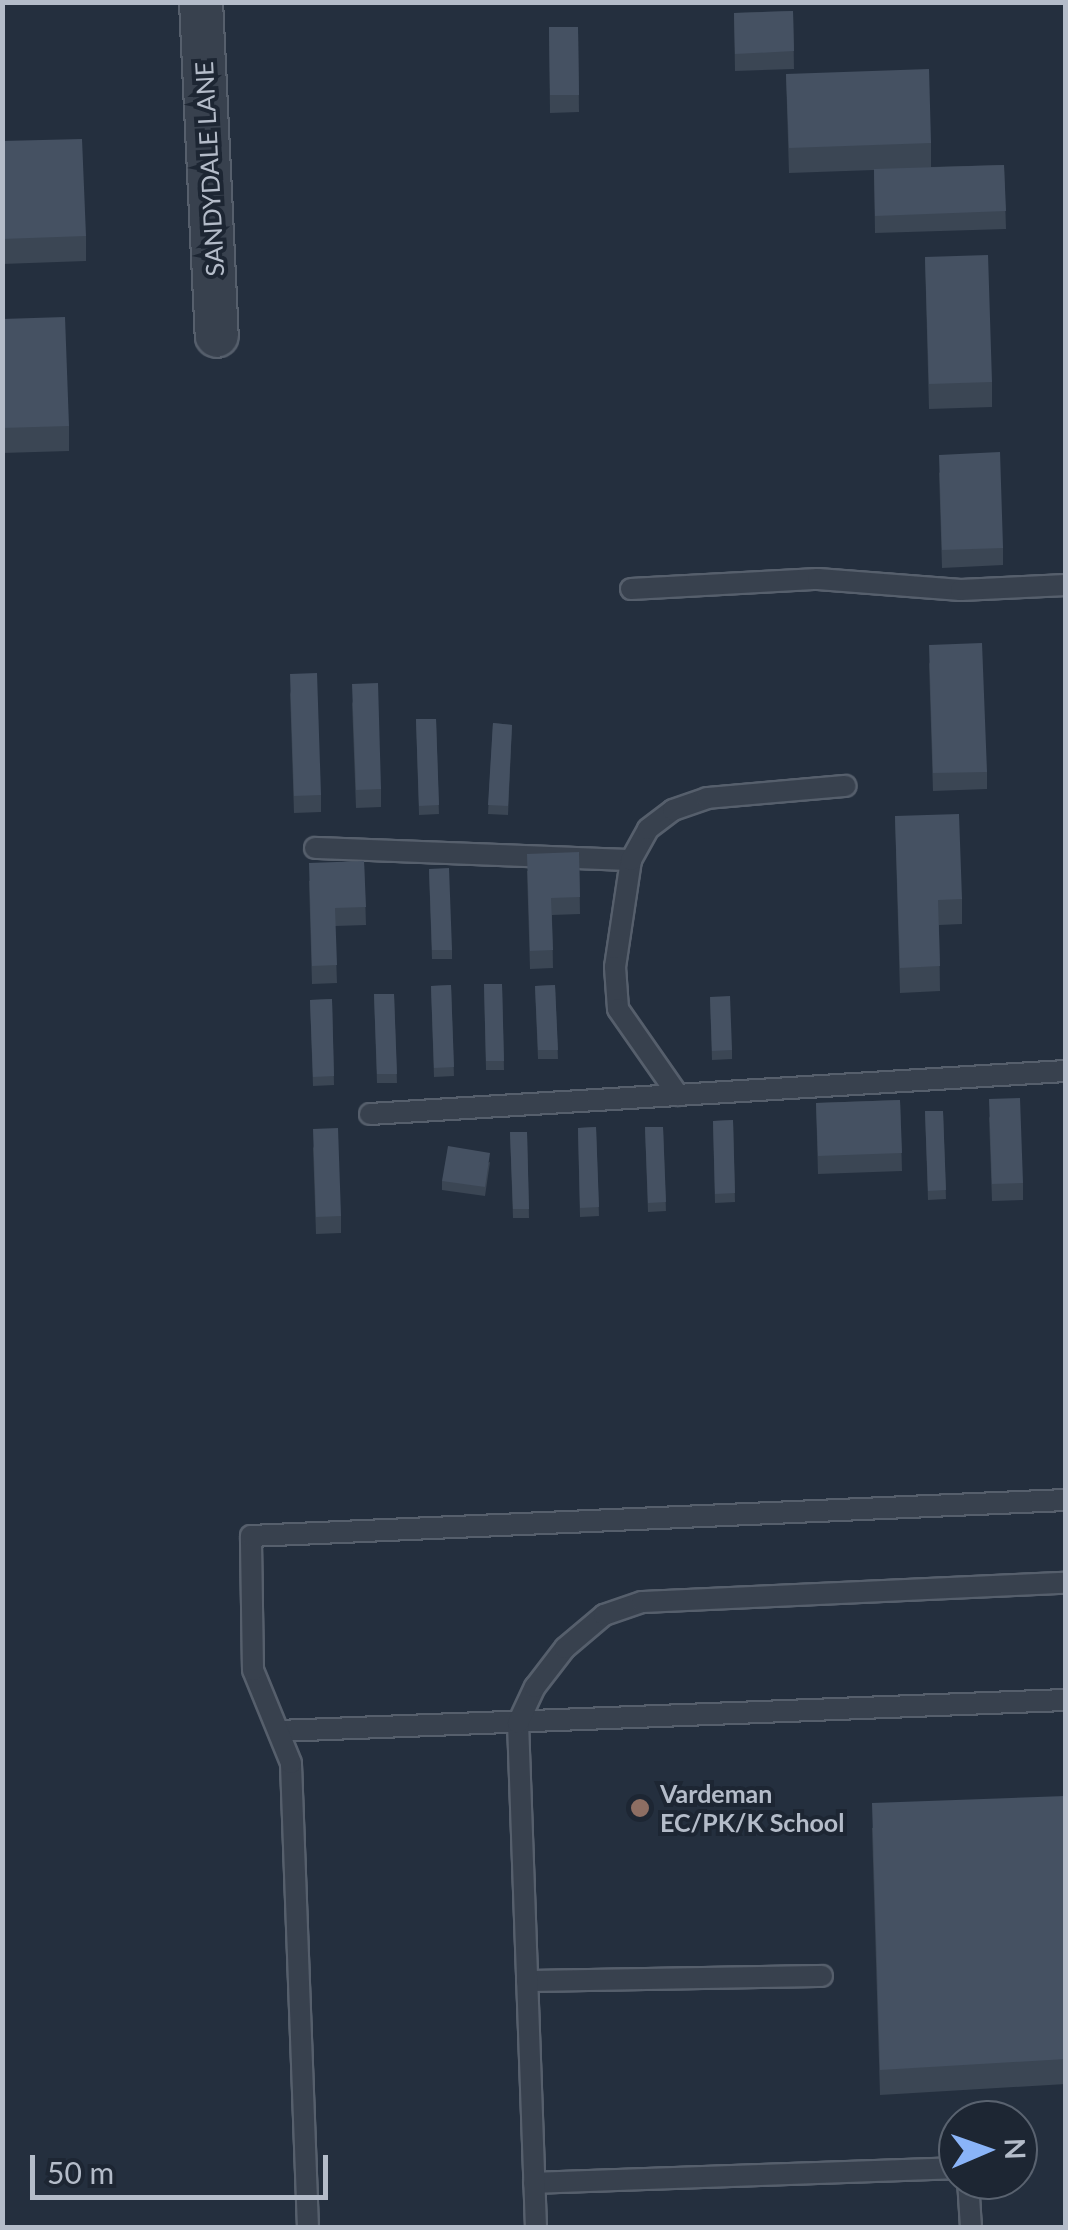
<!DOCTYPE html>
<style>
body{margin:0}
#map{position:relative;width:1068px;height:2230px;overflow:hidden;background:#242f3e;font-family:Lato,sans-serif}
div>[style]{position:absolute}
[style*='--x']{left:calc(var(--x)*1px);top:calc(var(--y)*1px);width:calc(var(--w)*1px);rotate:calc(var(--a)*1deg)}
.roads{filter:drop-shadow(2px 0 #565f6c) drop-shadow(-2px 0 #565f6c) drop-shadow(0 2px #565f6c) drop-shadow(0 -2px #565f6c)}
.lane>*{height:20px;margin:-10px;padding:0 10px;transform-origin:10px;border-radius:10px;background:#38414e}
.street>*{height:42px;margin:-21px;padding:0 21px;transform-origin:21px;border-radius:21px;background:#38414e}
.wall>*{inset:0;background:#3b4654}
.building>*{inset:0;background:#455162}
.dots>*{width:28px;height:28px;translate:-50% -50%;box-sizing:border-box;border:5px solid #1d2633;border-radius:50%}
span{translate:-50% -50%;white-space:nowrap;text-align:center;line-height:1.15;-webkit-text-stroke:8px #1d2633;paint-order:stroke}
.street-label{font-size:25px;color:#b4bcc9}
.poi-label{font-size:25px;color:#b4bcc9;font-weight:700}
.left{translate:0 -50%;text-align:left}
.frame{position:absolute;inset:0;border:5px solid #b4bcc9;pointer-events:none}
.north{position:absolute;left:938px;top:2100px;width:100px;height:100px;box-sizing:border-box;background:#1d2633;border:2px solid #59626f;border-radius:50%;rotate:88deg;font-size:28px;font-weight:700;line-height:40px;text-align:center;color:#b4bcc9}
.north::after{content:'';display:block;margin:auto;width:35px;height:45px;background:#8ab4f8;clip-path:polygon(50% 0,100% 100%,50% 72%,0 100%)}
.scale{position:absolute;left:30px;top:2155px;width:298px;height:45px;box-sizing:border-box;border:5px solid #b4bcc9;border-top:0;padding-left:12px;font-size:30px;line-height:35px;white-space:nowrap;color:#b4bcc9;-webkit-text-stroke:8px #1d2633;paint-order:stroke}
</style>
<div id="map">
<div class="roads">
<div class="lane">
<div style="--x:631;--y:589;--w:187;--a:-3.1"></div>
<div style="--x:818;--y:579;--w:143;--a:4.4"></div>
<div style="--x:961;--y:590;--w:105;--a:-2.7"></div>
<div style="--x:315;--y:848;--w:316;--a:2.2"></div>
<div style="--x:631;--y:860;--w:108;--a:98.5"></div>
<div style="--x:615;--y:967;--w:42;--a:85.9"></div>
<div style="--x:618;--y:1009;--w:105;--a:55.1"></div>
<div style="--x:631;--y:860;--w:35;--a:-61"></div>
<div style="--x:648;--y:829;--w:31;--a:-37"></div>
<div style="--x:673;--y:810;--w:36;--a:-19"></div>
<div style="--x:707;--y:798;--w:139;--a:-5"></div>
<div style="--x:370;--y:1114;--w:697;--a:-3.54"></div>
<div style="--x:279;--y:1731;--w:788;--a:-2.26"></div>
<div style="--x:527;--y:1981;--w:295;--a:-1"></div>
<div style="--x:968;--y:2180;--w:48;--a:86.4"></div>
<div style="--x:534;--y:2183;--w:424;--a:-2"></div>
<div style="--x:308;--y:2228;--w:465;--a:-92.1"></div>
<div style="--x:291;--y:1763;--w:100;--a:-112.2"></div>
<div style="--x:253;--y:1670;--w:134;--a:-90.9"></div>
<div style="--x:251;--y:1536;--w:816;--a:-2.53"></div>
<div style="--x:536;--y:2228;--w:505;--a:-92.04"></div>
<div style="--x:518;--y:1723;--w:40;--a:-65"></div>
<div style="--x:535;--y:1687;--w:49;--a:-52.4"></div>
<div style="--x:565;--y:1648;--w:51;--a:-40.2"></div>
<div style="--x:604;--y:1615;--w:40;--a:-18.9"></div>
<div style="--x:642;--y:1602;--w:424;--a:-2.6"></div>
</div>
<div class="street">
<div style="--x:201;--y:2;--w:334;--a:87.3"></div>
</div>
</div>
<div class="wall">
<div style="clip-path:polygon(793px 11px,794px 69px,735px 71px,734px 13px)"></div>
<div style="clip-path:polygon(549px 27px,578px 27px,579px 112px,550px 113px)"></div>
<div style="clip-path:polygon(786px 74px,931px 143px,931px 167px,1004px 165px,1006px 229px,875px 233px,874px 170px,789px 173px)"></div>
<div style="clip-path:polygon(2px 141px,86px 236px,86px 261px,2px 264px)"></div>
<div style="clip-path:polygon(925px 257px,992px 382px,992px 407px,929px 409px)"></div>
<div style="clip-path:polygon(2px 319px,69px 426px,69px 451px,2px 453px)"></div>
<div style="clip-path:polygon(939px 472px,1003px 548px,1003px 565px,942px 568px)"></div>
<div style="clip-path:polygon(929px 662px,987px 772px,987px 789px,933px 791px)"></div>
<div style="clip-path:polygon(290px 691px,321px 795px,321px 812px,294px 813px)"></div>
<div style="clip-path:polygon(352px 701px,381px 789px,381px 807px,356px 808px)"></div>
<div style="clip-path:polygon(416px 719px,436px 719px,439px 814px,419px 815px)"></div>
<div style="clip-path:polygon(493px 723px,512px 725px,508px 815px,488px 814px)"></div>
<div style="clip-path:polygon(895px 816px,962px 899px,962px 924px,939px 925px,940px 991px,900px 993px)"></div>
<div style="clip-path:polygon(579px 852px,580px 914px,552px 915px,553px 968px,530px 969px,527px 871px)"></div>
<div style="clip-path:polygon(364px 861px,366px 925px,335px 926px,337px 983px,312px 984px,309px 881px)"></div>
<div style="clip-path:polygon(429px 869px,452px 950px,452px 959px,432px 959px)"></div>
<div style="clip-path:polygon(484px 984px,502px 984px,504px 1070px,486px 1070px)"></div>
<div style="clip-path:polygon(451px 985px,454px 1076px,434px 1077px,431px 986px)"></div>
<div style="clip-path:polygon(555px 985px,558px 1059px,538px 1059px,535px 986px)"></div>
<div style="clip-path:polygon(374px 994px,394px 994px,397px 1083px,377px 1083px)"></div>
<div style="clip-path:polygon(710px 997px,732px 1050px,732px 1059px,712px 1060px)"></div>
<div style="clip-path:polygon(332px 999px,334px 1085px,313px 1086px,310px 1000px)"></div>
<div style="clip-path:polygon(900px 1100px,902px 1171px,818px 1174px,816px 1103px)"></div>
<div style="clip-path:polygon(925px 1111px,943px 1111px,946px 1199px,928px 1200px)"></div>
<div style="clip-path:polygon(989px 1116px,1023px 1183px,1023px 1200px,992px 1201px)"></div>
<div style="clip-path:polygon(733px 1120px,735px 1202px,715px 1203px,713px 1121px)"></div>
<div style="clip-path:polygon(596px 1127px,599px 1216px,580px 1217px,578px 1128px)"></div>
<div style="clip-path:polygon(645px 1127px,663px 1127px,666px 1211px,648px 1212px)"></div>
<div style="clip-path:polygon(510px 1132px,527px 1132px,529px 1218px,513px 1218px)"></div>
<div style="clip-path:polygon(313px 1146px,341px 1216px,341px 1233px,316px 1234px)"></div>
<div style="clip-path:polygon(490px 1162px,485px 1196px,442px 1190px,442px 1181px)"></div>
<div style="clip-path:polygon(1066px 1796px,1066px 2084px,880px 2095px,872px 1828px)"></div>
</div>
<div class="building">
<div style="clip-path:polygon(793px 11px,794px 51px,735px 54px,734px 13px)"></div>
<div style="clip-path:polygon(549px 27px,578px 27px,579px 95px,550px 95px)"></div>
<div style="clip-path:polygon(929px 69px,931px 143px,789px 148px,786px 74px)"></div>
<div style="clip-path:polygon(82px 139px,86px 236px,2px 239px,2px 141px)"></div>
<div style="clip-path:polygon(1004px 165px,1006px 211px,875px 216px,874px 169px)"></div>
<div style="clip-path:polygon(988px 255px,992px 382px,929px 384px,925px 257px)"></div>
<div style="clip-path:polygon(65px 317px,69px 426px,2px 428px,2px 319px)"></div>
<div style="clip-path:polygon(1000px 452px,1003px 548px,942px 550px,939px 455px)"></div>
<div style="clip-path:polygon(982px 643px,987px 772px,933px 773px,929px 645px)"></div>
<div style="clip-path:polygon(317px 673px,321px 795px,294px 796px,290px 674px)"></div>
<div style="clip-path:polygon(378px 683px,381px 789px,356px 790px,352px 684px)"></div>
<div style="clip-path:polygon(416px 719px,436px 719px,439px 805px,419px 806px)"></div>
<div style="clip-path:polygon(493px 723px,512px 725px,508px 806px,488px 805px)"></div>
<div style="clip-path:polygon(959px 814px,962px 899px,938px 900px,940px 966px,900px 968px,895px 816px)"></div>
<div style="clip-path:polygon(579px 852px,580px 897px,551px 898px,553px 950px,530px 951px,527px 854px)"></div>
<div style="clip-path:polygon(364px 861px,366px 907px,335px 908px,337px 965px,312px 966px,309px 863px)"></div>
<div style="clip-path:polygon(449px 868px,452px 950px,432px 950px,429px 869px)"></div>
<div style="clip-path:polygon(484px 984px,502px 984px,504px 1061px,486px 1061px)"></div>
<div style="clip-path:polygon(451px 985px,454px 1067px,434px 1068px,431px 986px)"></div>
<div style="clip-path:polygon(555px 985px,558px 1050px,538px 1050px,535px 986px)"></div>
<div style="clip-path:polygon(374px 994px,394px 994px,397px 1074px,377px 1074px)"></div>
<div style="clip-path:polygon(730px 996px,732px 1050px,712px 1051px,710px 997px)"></div>
<div style="clip-path:polygon(332px 999px,334px 1076px,313px 1077px,310px 1000px)"></div>
<div style="clip-path:polygon(1020px 1098px,1023px 1183px,992px 1184px,989px 1099px)"></div>
<div style="clip-path:polygon(900px 1100px,902px 1153px,818px 1156px,816px 1103px)"></div>
<div style="clip-path:polygon(925px 1111px,943px 1111px,946px 1190px,928px 1191px)"></div>
<div style="clip-path:polygon(733px 1120px,735px 1193px,715px 1194px,713px 1121px)"></div>
<div style="clip-path:polygon(596px 1127px,599px 1207px,580px 1208px,578px 1128px)"></div>
<div style="clip-path:polygon(645px 1127px,663px 1127px,666px 1202px,648px 1203px)"></div>
<div style="clip-path:polygon(338px 1128px,341px 1216px,316px 1217px,313px 1129px)"></div>
<div style="clip-path:polygon(510px 1132px,527px 1132px,529px 1209px,513px 1209px)"></div>
<div style="clip-path:polygon(448px 1146px,490px 1153px,485px 1187px,442px 1181px)"></div>
<div style="clip-path:polygon(1066px 1796px,1066px 2059px,880px 2070px,872px 1803px)"></div>
</div>
<div class="dots">
<div style="left:640px;top:1808px;background:#8d6e63"></div>
</div>
<div class="street-label">
<span style="left:209px;top:169px;rotate:-93deg">SANDYDALE LANE</span>
</div>
<div class="poi-label">
<span class="left" style="left:660px;top:1808px">Vardeman<br>EC/PK/K School</span>
</div>
<div class="frame"></div>
<div class="north">N</div>
<div class="scale">50 m</div>
</div>
